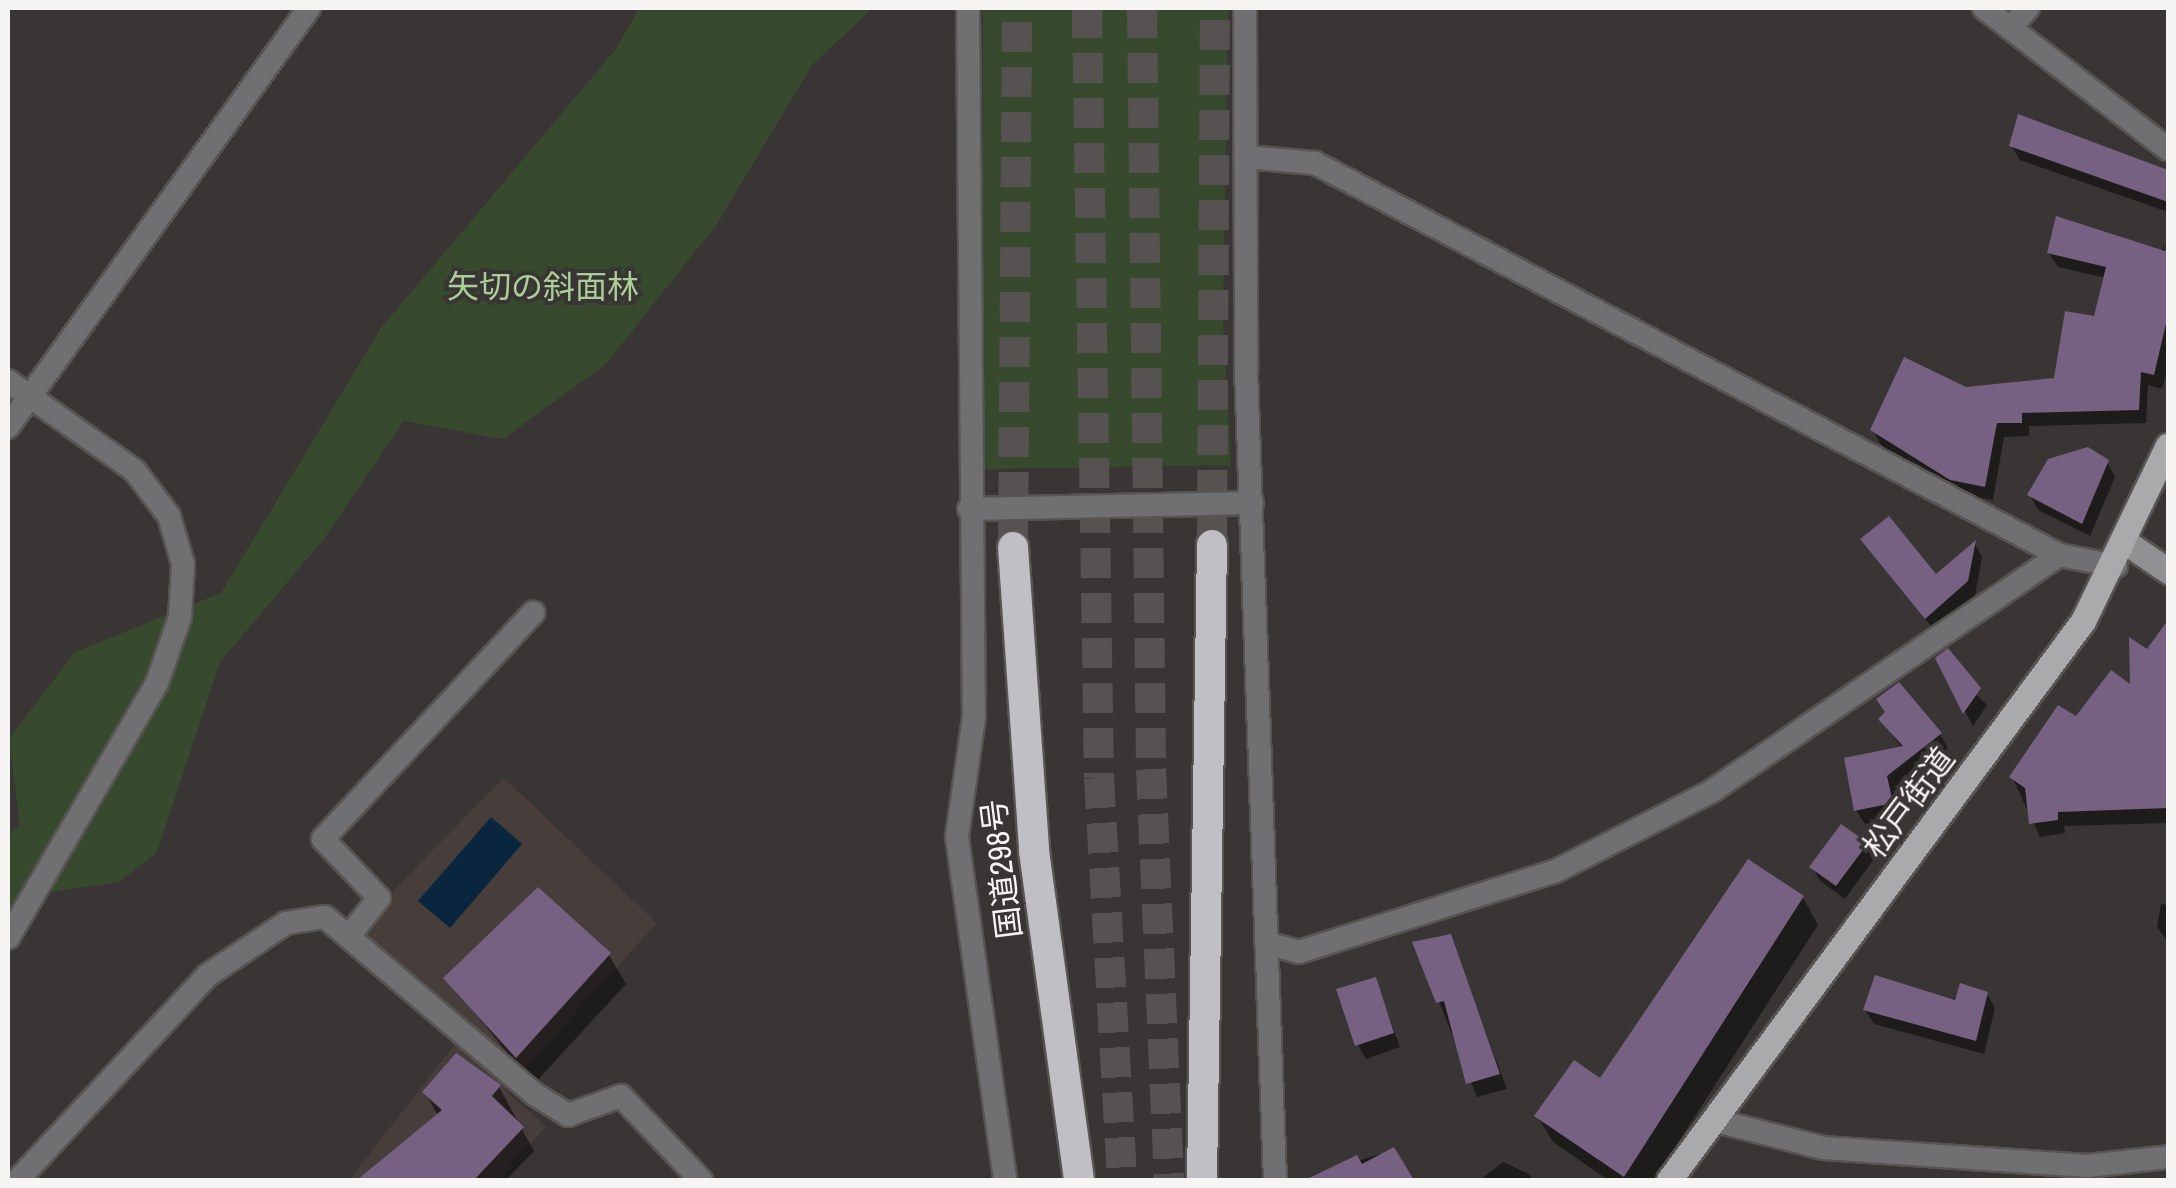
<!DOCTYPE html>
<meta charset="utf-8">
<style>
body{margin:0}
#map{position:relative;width:2176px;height:1188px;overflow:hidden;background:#393534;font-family:"Archivo Narrow","Noto Sans JP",sans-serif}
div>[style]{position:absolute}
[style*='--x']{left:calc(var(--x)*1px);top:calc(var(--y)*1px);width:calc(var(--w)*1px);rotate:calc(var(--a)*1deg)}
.built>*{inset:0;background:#473d3a}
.green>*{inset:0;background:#384a2d}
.water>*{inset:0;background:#0a263f}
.shadow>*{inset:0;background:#0007}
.building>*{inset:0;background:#766183}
.highway-tunnel>*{height:30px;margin-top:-15px;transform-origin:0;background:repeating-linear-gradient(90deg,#565251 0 30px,transparent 0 45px)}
.roads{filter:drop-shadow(2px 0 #575453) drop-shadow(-2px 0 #575453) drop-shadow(0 2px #575453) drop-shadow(0 -2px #575453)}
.street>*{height:22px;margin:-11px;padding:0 11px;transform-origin:11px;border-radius:11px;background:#707072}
.secondary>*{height:25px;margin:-12.5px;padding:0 12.5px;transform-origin:12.5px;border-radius:12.5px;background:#919193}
.primary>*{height:25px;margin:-12.5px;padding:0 12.5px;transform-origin:12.5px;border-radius:12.5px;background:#aaaaad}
.highway>*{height:30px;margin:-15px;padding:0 15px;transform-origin:15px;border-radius:15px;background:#c0c0c4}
span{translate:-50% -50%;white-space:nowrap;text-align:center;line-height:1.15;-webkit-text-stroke:8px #393534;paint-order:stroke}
.park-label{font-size:32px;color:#aace95}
.street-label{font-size:32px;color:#f7f4f4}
.frame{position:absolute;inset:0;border:10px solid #f7f4f4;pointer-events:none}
</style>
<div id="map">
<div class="built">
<div style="clip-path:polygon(504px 778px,657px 923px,505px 1090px,546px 1127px,496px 1180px,349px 1180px,459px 1039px,353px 931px)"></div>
</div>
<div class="green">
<div style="clip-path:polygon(639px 8px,873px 8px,812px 65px,717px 224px,606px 364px,503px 439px,404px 421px,324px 539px,220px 662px,157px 852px,119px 882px,44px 893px,8px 921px,8px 835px,20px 825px,9px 739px,75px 652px,221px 593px,381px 328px,616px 49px)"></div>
<div style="clip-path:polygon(983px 8px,1228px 8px,1223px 321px,1231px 465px,982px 469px)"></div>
</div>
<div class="water">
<div style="clip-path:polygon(491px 817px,522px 844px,450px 928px,418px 901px)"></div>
</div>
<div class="shadow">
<div style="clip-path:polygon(2020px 117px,2168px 172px,2168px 212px,2020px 160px,2011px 145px)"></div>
<div style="clip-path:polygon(2164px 244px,2168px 369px,2162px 389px,2148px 385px,2146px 423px,2029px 426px,2029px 436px,2004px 437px,1993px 500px,1960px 494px,1881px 445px,1873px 430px,1966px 389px,2056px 380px,2096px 319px,2106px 278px,2058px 267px,2049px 253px,2162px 253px)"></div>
<div style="clip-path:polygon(2107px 462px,2115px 477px,2090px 536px,2038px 510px,2030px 495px)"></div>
<div style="clip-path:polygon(1975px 544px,1982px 557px,1975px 596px,1935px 631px,1872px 553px,1936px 578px)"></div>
<div style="clip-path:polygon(2167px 626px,2168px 823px,2064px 826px,2065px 833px,2040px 837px,2012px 777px,2077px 719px,2132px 689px)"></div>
<div style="clip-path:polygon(1938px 658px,1987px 705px,1973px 726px,1966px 713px)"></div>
<div style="clip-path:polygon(1887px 713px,1940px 734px,1948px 748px,1894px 791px,1899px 818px,1865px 824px,1856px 810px,1903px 749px,1881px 719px)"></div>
<div style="clip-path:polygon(1866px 845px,1874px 859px,1845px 899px,1820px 881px,1812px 867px)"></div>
<div style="clip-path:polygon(1803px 898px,1818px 925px,1654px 1180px,1608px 1180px,1553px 1142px,1537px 1116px,1601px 1082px)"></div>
<div style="clip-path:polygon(2161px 904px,2168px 905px,2168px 942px,2157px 927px)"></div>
<div style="clip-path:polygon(1449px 936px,1507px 1089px,1477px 1097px,1416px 944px)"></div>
<div style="clip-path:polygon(609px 955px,626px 984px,533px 1085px,447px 978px)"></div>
<div style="clip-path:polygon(1375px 980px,1400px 1047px,1366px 1059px,1358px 1045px)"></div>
<div style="clip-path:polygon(1987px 994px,1995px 1008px,1984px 1054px,1874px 1024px,1865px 1010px)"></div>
<div style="clip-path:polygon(499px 1087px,534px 1151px,506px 1180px,375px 1180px,369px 1172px,438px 1116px,425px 1092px)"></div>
<div style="clip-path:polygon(1393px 1150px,1415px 1180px,1345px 1180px,1338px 1167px)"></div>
<div style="clip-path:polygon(1503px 1162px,1529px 1174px,1533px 1180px,1480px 1180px)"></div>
</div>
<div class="building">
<div style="clip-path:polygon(2018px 114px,2168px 170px,2168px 202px,2009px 146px)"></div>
<div style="clip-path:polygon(2056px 216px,2168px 252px,2168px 315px,2154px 375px,2141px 372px,2139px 410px,2022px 413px,2022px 423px,1997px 423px,1985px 487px,1950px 480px,1870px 430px,1904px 357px,1966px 387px,2054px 378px,2065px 311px,2094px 316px,2106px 267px,2047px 253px)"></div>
<div style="clip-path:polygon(2088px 447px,2109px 460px,2082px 524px,2027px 495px,2048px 459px)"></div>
<div style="clip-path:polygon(1889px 516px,1936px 574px,1976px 540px,1968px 581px,1925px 619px,1860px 539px)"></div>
<div style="clip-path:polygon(2168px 620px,2168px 808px,2058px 812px,2058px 820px,2029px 824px,2025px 788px,2009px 777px,2058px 705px,2076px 716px,2111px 670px,2130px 684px,2129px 637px,2147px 649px)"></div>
<div style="clip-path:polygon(1948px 648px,1981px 688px,1963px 714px,1935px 658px)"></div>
<div style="clip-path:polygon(1899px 682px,1942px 733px,1887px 776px,1893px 803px,1854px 811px,1844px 758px,1903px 746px,1878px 719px,1885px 712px,1876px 699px)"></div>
<div style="clip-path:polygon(1841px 824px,1868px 843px,1836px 886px,1809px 867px)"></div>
<div style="clip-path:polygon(1748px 859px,1804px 896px,1624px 1177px,1534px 1116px,1574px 1060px,1600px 1078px)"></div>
<div style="clip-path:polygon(538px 887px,611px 953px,516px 1058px,443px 978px)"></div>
<div style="clip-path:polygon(1451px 934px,1500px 1074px,1466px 1084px,1444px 1001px,1436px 1003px,1412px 942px)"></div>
<div style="clip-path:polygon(1875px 975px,1955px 1000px,1960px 983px,1988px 992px,1976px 1041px,1863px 1010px)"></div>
<div style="clip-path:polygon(1376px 977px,1394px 1033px,1355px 1046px,1336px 989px)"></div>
<div style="clip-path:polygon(456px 1053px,501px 1085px,492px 1096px,524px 1127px,474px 1180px,357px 1180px,442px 1110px,422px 1092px)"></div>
<div style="clip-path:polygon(1394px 1147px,1414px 1180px,1305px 1180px,1357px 1155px,1362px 1164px)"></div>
</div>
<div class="highway-tunnel">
<div style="--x:1087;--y:8;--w:770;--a:89.11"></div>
<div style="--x:1099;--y:778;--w:403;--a:86.7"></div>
<div style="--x:1142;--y:8;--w:761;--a:89.32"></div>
<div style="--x:1151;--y:769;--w:411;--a:87.5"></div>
<div style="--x:1212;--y:545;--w:537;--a:-89.68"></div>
<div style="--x:1013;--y:547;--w:539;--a:-89.57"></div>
</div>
<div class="roads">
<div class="street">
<div style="--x:968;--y:8;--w:709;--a:89.52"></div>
<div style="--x:974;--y:717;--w:121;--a:98.1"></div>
<div style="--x:957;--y:837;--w:346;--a:82"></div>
<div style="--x:1245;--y:8;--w:362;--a:89.8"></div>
<div style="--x:1246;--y:370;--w:811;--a:87.95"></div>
<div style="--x:1984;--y:8;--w:232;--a:37.5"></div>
<div style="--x:2010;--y:28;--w:27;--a:-48"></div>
<div style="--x:1246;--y:157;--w:69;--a:5"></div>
<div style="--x:1315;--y:163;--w:841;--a:27.78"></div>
<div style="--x:8;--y:381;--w:156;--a:35.3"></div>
<div style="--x:135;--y:471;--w:56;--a:52.9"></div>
<div style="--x:169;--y:516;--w:50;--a:73.7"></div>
<div style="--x:183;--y:564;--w:53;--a:93.2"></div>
<div style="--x:180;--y:617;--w:70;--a:109.2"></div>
<div style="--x:157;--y:683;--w:295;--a:120.3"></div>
<div style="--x:8;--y:427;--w:516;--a:-54.31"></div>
<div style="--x:969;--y:509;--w:283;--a:-1.2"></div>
<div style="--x:353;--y:931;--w:42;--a:-51.8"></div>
<div style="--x:379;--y:898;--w:81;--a:-133.5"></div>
<div style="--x:323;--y:839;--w:309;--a:-47.1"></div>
<div style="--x:1266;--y:943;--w:34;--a:15"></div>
<div style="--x:1299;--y:952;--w:269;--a:-17.5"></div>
<div style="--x:1556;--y:871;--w:175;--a:-27.1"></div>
<div style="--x:1712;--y:791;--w:420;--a:-34.2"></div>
<div style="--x:2059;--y:555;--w:58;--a:10.9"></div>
<div style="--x:1713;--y:1120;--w:114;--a:14.2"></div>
<div style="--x:1824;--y:1148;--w:264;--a:3.9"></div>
<div style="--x:2087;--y:1166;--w:81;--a:-6.3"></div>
<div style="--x:18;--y:1180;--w:280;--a:-47.2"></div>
<div style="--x:208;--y:975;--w:94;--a:-33.7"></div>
<div style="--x:286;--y:923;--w:39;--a:-9"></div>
<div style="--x:325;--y:917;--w:276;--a:40.2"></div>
<div style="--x:536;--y:1095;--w:38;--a:32"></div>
<div style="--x:568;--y:1115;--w:56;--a:-19.7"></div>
<div style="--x:621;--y:1096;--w:116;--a:46.4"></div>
</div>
<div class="secondary">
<div style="--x:2127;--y:543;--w:50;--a:34.3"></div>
</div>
<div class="primary">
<div style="--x:1669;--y:1180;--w:696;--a:-53.48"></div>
<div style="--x:2083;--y:621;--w:195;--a:-64.2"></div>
</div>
<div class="highway">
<div style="--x:1013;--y:547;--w:305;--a:86"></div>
<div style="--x:1034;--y:851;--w:332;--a:82.2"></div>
<div style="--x:1202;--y:1180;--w:635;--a:-89.1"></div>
</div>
</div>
<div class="park-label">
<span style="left:543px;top:287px">矢切の斜面林</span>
</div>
<div class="street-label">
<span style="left:1909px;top:803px;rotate:-53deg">松戸街道</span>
<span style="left:1002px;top:869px;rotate:-97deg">国道298号</span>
</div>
<div class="frame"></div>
</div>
